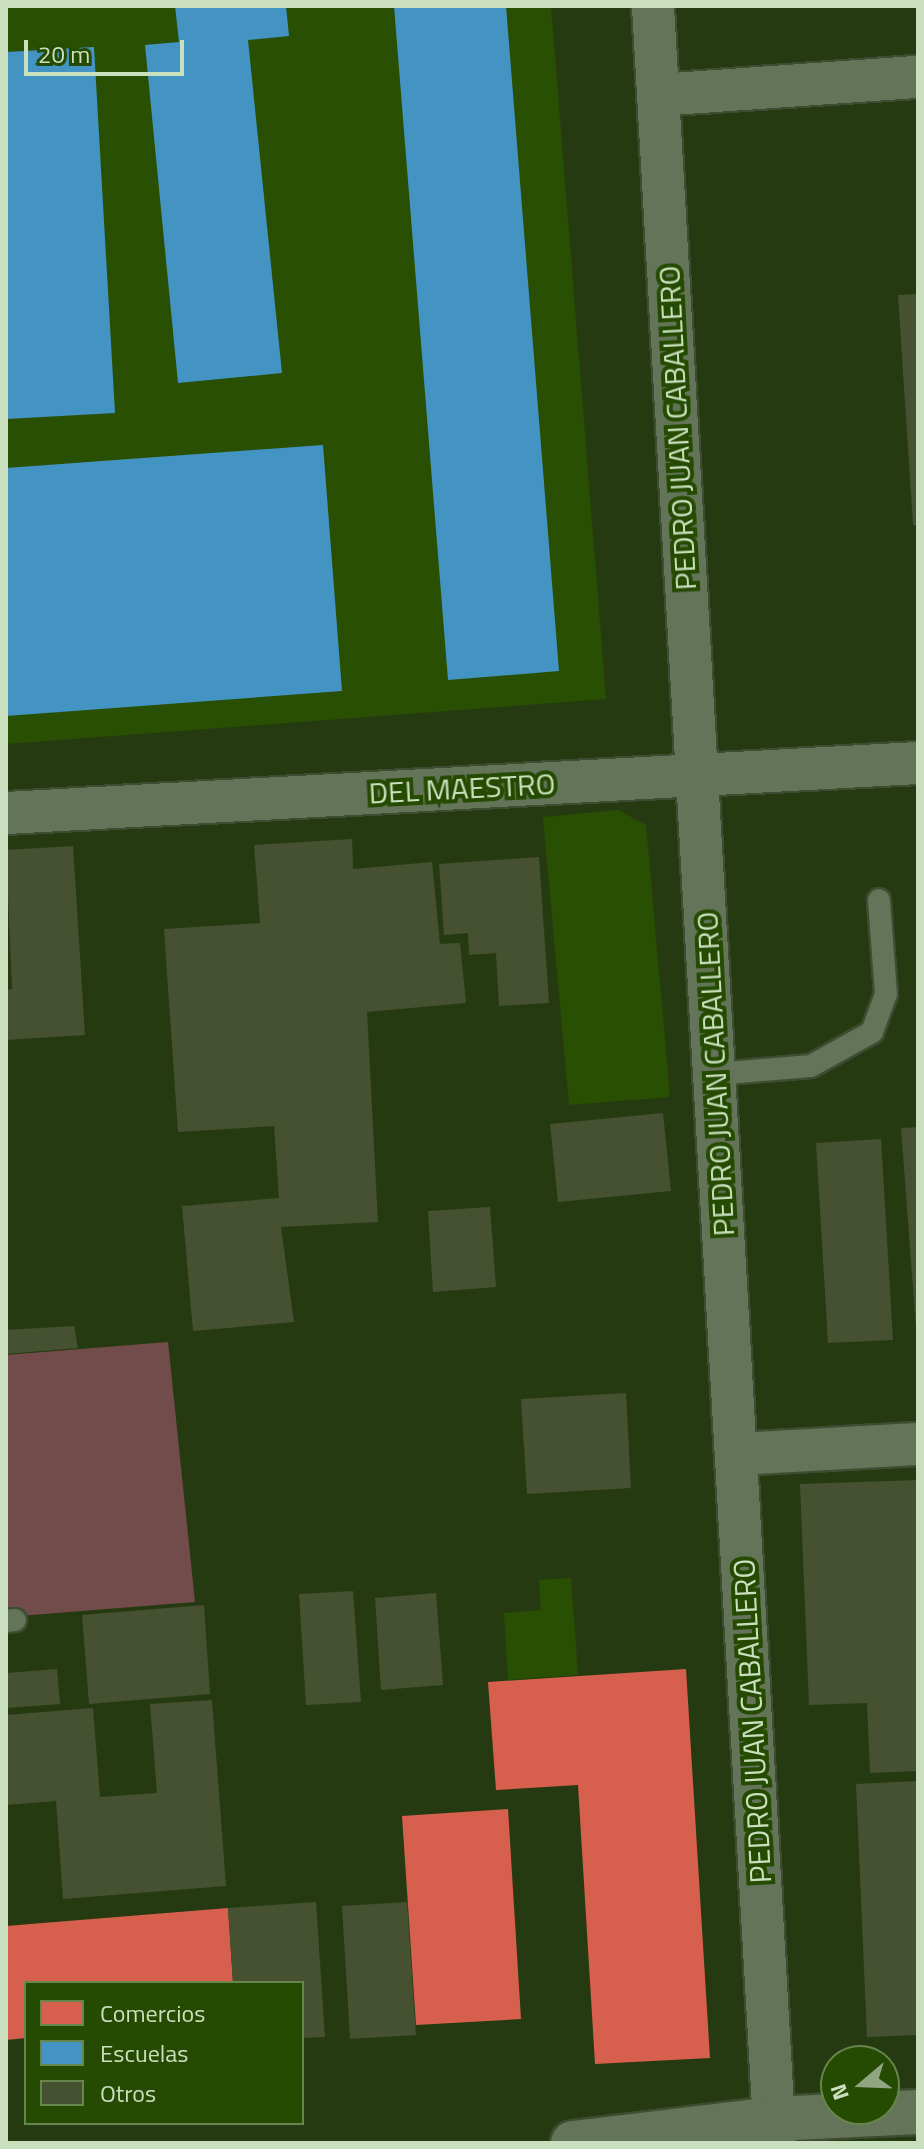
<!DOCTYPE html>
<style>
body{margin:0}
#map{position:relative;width:924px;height:2149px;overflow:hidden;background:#263a12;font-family:"Titillium Web",sans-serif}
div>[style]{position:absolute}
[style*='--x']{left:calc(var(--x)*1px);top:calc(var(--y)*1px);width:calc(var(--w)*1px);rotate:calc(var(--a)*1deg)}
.built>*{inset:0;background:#295002}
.green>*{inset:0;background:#724c4a}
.shops>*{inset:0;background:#d6604d}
.schools>*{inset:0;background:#4393c3}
.building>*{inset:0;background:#465131}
.roads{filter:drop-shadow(2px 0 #3e4c32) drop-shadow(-2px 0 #3e4c32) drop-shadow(0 2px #3e4c32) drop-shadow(0 -2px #3e4c32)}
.service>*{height:22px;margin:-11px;padding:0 11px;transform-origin:11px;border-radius:11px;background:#647459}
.minor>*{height:42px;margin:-21px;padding:0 21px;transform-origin:21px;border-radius:21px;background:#647459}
.tertiary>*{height:44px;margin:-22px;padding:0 22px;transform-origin:22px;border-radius:22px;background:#647459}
span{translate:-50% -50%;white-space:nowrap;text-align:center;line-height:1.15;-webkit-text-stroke:8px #254a02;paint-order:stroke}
.street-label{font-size:30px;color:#c9dfbd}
.frame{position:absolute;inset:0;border:8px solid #c9dfbd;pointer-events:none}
.legend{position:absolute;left:24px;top:1981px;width:280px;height:144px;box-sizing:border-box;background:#254a02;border:2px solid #67864d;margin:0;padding:10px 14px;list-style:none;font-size:24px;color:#c9dfbd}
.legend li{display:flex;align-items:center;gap:16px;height:40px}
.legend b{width:40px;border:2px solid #67864d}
.north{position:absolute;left:820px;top:2045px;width:80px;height:80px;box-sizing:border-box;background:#254a02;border:2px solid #67864d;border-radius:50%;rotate:251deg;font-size:22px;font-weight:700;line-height:32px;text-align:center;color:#c9dfbd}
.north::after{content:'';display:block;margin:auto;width:28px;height:36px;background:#90a581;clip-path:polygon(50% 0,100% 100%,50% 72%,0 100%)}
.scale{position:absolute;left:24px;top:40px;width:160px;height:36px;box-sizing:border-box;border:4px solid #c9dfbd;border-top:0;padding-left:10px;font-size:24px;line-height:28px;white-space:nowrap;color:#c9dfbd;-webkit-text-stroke:6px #254a02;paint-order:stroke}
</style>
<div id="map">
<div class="built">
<div style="clip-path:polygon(6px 6px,551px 6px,606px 699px,6px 744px)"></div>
<div style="clip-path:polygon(618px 810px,646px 825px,670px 1097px,569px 1105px,543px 817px)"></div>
<div style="clip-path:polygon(571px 1578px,578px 1675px,508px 1680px,504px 1613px,541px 1610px,539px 1580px)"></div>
</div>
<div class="green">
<div style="clip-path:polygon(168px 1342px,195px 1602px,6px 1617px,6px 1355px)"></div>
</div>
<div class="shops">
<div style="clip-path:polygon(686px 1669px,710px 2058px,595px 2064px,578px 1785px,496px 1790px,488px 1682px)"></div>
<div style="clip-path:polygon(508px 1809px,521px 2019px,416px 2025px,402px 1816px)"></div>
<div style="clip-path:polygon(228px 1908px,233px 1983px,26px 1983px,26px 2038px,6px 2040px,6px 1926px)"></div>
</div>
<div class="schools">
<div style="clip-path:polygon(175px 6px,286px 6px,289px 36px,248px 40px,282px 373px,178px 383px,145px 45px,179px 42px)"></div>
<div style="clip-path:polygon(394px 6px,506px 6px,559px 671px,448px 680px)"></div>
<div style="clip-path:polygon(94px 47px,115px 413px,7px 419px,6px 52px)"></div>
<div style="clip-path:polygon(323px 445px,342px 691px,6px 716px,6px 468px)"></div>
</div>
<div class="building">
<div style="clip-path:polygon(918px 294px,918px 525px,913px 525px,898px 295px)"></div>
<div style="clip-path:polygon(352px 839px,353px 869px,432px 862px,440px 944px,460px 943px,466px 1003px,367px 1012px,378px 1222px,281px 1227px,294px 1322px,193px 1331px,182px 1206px,279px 1198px,274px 1126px,178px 1132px,164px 929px,260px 923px,254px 845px)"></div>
<div style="clip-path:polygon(73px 846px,85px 1035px,6px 1040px,6px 990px,12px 989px,6px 850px)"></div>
<div style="clip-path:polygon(539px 857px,549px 1003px,499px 1006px,496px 953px,469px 955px,468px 933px,444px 935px,439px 864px)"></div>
<div style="clip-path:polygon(663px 1113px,671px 1191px,558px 1202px,550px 1124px)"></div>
<div style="clip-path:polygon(918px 1127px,918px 1328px,916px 1328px,901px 1128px)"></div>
<div style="clip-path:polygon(881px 1139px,893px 1340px,828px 1343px,816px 1143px)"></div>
<div style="clip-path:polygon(490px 1207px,496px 1287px,433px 1292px,428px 1211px)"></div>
<div style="clip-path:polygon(74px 1326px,78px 1348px,6px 1354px,6px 1330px)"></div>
<div style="clip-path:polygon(626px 1393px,631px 1488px,527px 1494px,521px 1399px)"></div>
<div style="clip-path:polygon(918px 1480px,918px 1771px,870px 1773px,867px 1703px,809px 1705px,800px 1484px)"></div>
<div style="clip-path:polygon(353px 1591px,361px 1702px,306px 1705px,299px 1594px)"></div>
<div style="clip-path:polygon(436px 1593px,443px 1685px,381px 1690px,375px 1598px)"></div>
<div style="clip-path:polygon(204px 1605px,210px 1694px,89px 1704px,82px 1615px)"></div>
<div style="clip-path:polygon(57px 1669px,60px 1704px,6px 1708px,6px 1673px)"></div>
<div style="clip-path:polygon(212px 1700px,226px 1886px,63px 1899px,56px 1801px,6px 1805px,6px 1715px,93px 1708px,100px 1797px,157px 1793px,150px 1704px)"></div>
<div style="clip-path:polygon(918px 1781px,918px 2035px,867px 2037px,856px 1784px)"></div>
<div style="clip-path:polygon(316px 1902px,325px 2037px,302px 2038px,302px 1983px,233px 1983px,228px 1908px)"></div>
<div style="clip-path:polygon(407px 1902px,416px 2035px,350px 2039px,342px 1906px)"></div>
</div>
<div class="roads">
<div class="service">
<div style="--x:715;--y:1074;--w:96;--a:-4.8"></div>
<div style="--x:811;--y:1066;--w:70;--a:-29.1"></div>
<div style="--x:872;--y:1032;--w:40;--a:-69.8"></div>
<div style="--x:886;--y:994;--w:94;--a:-94.3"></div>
<div style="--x:6;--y:1621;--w:9;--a:-6"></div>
</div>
<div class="minor">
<div style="--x:653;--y:6;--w:2140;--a:86.73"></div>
<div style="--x:658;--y:95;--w:261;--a:-4"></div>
<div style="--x:6;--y:813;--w:913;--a:-3.14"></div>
<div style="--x:737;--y:1454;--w:181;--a:-3.2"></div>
</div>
<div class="tertiary">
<div style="--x:573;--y:2143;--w:201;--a:-6.8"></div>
<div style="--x:773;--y:2119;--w:145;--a:-2.8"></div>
</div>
</div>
<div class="street-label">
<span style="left:677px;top:428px;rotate:-93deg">PEDRO JUAN CABALLERO</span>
<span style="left:462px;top:788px;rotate:-3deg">DEL MAESTRO</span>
<span style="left:715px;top:1074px;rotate:-93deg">PEDRO JUAN CABALLERO</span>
<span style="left:752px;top:1721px;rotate:-93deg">PEDRO JUAN CABALLERO</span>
</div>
<div class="frame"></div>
<ul class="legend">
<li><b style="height:22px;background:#d6604d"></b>Comercios</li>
<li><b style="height:22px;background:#4393c3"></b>Escuelas</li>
<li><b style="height:22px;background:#465131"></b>Otros</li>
</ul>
<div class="north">N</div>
<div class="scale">20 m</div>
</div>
